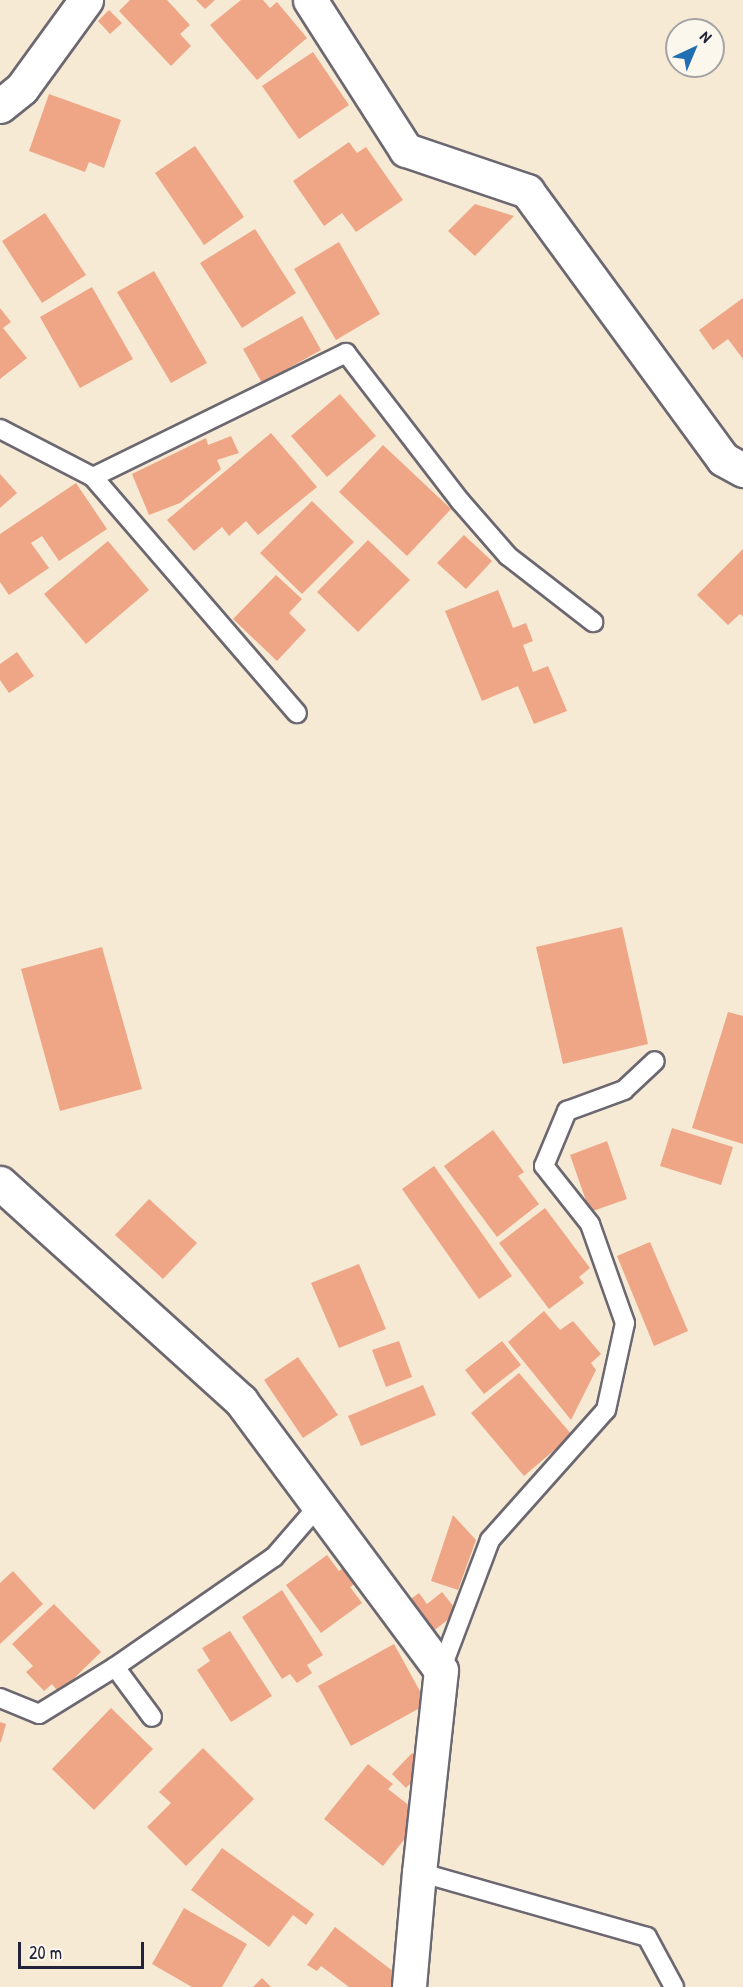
<!DOCTYPE html>
<style>
body{margin:0}
#map{position:relative;width:743px;height:1987px;overflow:hidden;background:#f6ead4;font-family:"Patrick Hand",sans-serif}
div>[style]{position:absolute}
[style*='--x']{left:calc(var(--x)*1px);top:calc(var(--y)*1px);width:calc(var(--w)*1px);rotate:calc(var(--a)*1deg)}
.building>*{inset:0;background:#eea687}
.roads{filter:drop-shadow(2px 0 #6c6871) drop-shadow(-2px 0 #6c6871) drop-shadow(0 2px #6c6871) drop-shadow(0 -2px #6c6871)}
.lane>*{height:18px;margin:-9px;padding:0 9px;transform-origin:9px;border-radius:9px;background:#fff}
.street>*{height:33px;margin:-16.5px;padding:0 16.5px;transform-origin:16.5px;border-radius:16.5px;background:#fff}
span{translate:-50% -50%;white-space:nowrap;text-align:center;line-height:1.15;-webkit-text-stroke:4.5px #fbf7ec;paint-order:stroke}
.north{position:absolute;left:665px;top:18px;width:60px;height:60px;box-sizing:border-box;background:#fbf7ec;border:2px solid #a4a2a5;border-radius:50%;rotate:44deg;font-size:16px;font-weight:700;line-height:24px;text-align:center;color:#22223b}
.north::after{content:'';display:block;margin:auto;width:21px;height:27px;background:#1f6fb2;clip-path:polygon(50% 0,100% 100%,50% 72%,0 100%)}
.scale{position:absolute;left:18px;top:1942px;width:126px;height:27px;box-sizing:border-box;border:3px solid #22223b;border-top:0;padding-left:8px;font-size:18px;line-height:21px;white-space:nowrap;color:#22223b;-webkit-text-stroke:4px #fbf7ec;paint-order:stroke}
</style>
<div id="map">
<div class="building">
<div style="clip-path:polygon(130px 0,167px 0,190px 25px,180px 34px,191px 46px,171px 66px,119px 11px)"></div>
<div style="clip-path:polygon(196px 0,215px 0,205px 9px)"></div>
<div style="clip-path:polygon(241px 0,263px 0,270px 8px,277px 2px,307px 38px,257px 80px,210px 25px)"></div>
<div style="clip-path:polygon(109px 10px,122px 23px,110px 34px,98px 21px)"></div>
<div style="clip-path:polygon(313px 52px,349px 105px,299px 139px,262px 86px)"></div>
<div style="clip-path:polygon(49px 94px,121px 120px,104px 168px,89px 162px,85px 172px,29px 151px)"></div>
<div style="clip-path:polygon(349px 142px,357px 153px,366px 147px,403px 200px,356px 232px,342px 213px,324px 226px,293px 181px)"></div>
<div style="clip-path:polygon(195px 146px,244px 217px,204px 245px,155px 173px)"></div>
<div style="clip-path:polygon(475px 204px,514px 216px,475px 256px,448px 231px)"></div>
<div style="clip-path:polygon(45px 213px,86px 275px,42px 303px,2px 241px)"></div>
<div style="clip-path:polygon(255px 229px,296px 293px,242px 328px,200px 263px)"></div>
<div style="clip-path:polygon(339px 242px,380px 314px,336px 340px,294px 269px)"></div>
<div style="clip-path:polygon(154px 271px,207px 363px,171px 383px,117px 292px)"></div>
<div style="clip-path:polygon(92px 287px,133px 359px,80px 388px,40px 317px)"></div>
<div style="clip-path:polygon(743px 298px,743px 359px,728px 339px,713px 350px,699px 330px)"></div>
<div style="clip-path:polygon(0 308px,11px 322px,3px 328px,27px 358px,0 379px)"></div>
<div style="clip-path:polygon(302px 316px,321px 350px,262px 383px,243px 349px)"></div>
<div style="clip-path:polygon(340px 394px,376px 436px,327px 477px,291px 436px)"></div>
<div style="clip-path:polygon(271px 433px,317px 487px,258px 535px,246px 521px,229px 536px,222px 527px,194px 551px,167px 520px)"></div>
<div style="clip-path:polygon(231px 436px,239px 453px,217px 460px,221px 469px,180px 503px,149px 515px,132px 474px,206px 438px,208px 445px)"></div>
<div style="clip-path:polygon(383px 445px,451px 509px,407px 556px,339px 492px)"></div>
<div style="clip-path:polygon(0 474px,17px 493px,0 508px)"></div>
<div style="clip-path:polygon(76px 483px,107px 529px,59px 561px,42px 536px,31px 543px,49px 568px,9px 595px,0 582px,0 534px)"></div>
<div style="clip-path:polygon(312px 501px,354px 542px,302px 594px,260px 553px)"></div>
<div style="clip-path:polygon(464px 535px,492px 561px,466px 589px,437px 563px)"></div>
<div style="clip-path:polygon(368px 540px,410px 580px,358px 632px,317px 592px)"></div>
<div style="clip-path:polygon(108px 541px,149px 590px,86px 644px,44px 594px)"></div>
<div style="clip-path:polygon(743px 549px,743px 616px,740px 614px,728px 625px,697px 595px)"></div>
<div style="clip-path:polygon(276px 575px,302px 599px,289px 613px,306px 630px,277px 661px,233px 619px)"></div>
<div style="clip-path:polygon(498px 590px,513px 628px,526px 623px,533px 641px,523px 645px,533px 672px,548px 666px,567px 711px,534px 724px,518px 686px,482px 701px,445px 611px)"></div>
<div style="clip-path:polygon(17px 652px,34px 676px,9px 693px,0 680px,0 664px)"></div>
<div style="clip-path:polygon(622px 927px,648px 1044px,563px 1064px,536px 947px)"></div>
<div style="clip-path:polygon(102px 947px,142px 1089px,60px 1111px,21px 969px)"></div>
<div style="clip-path:polygon(728px 1012px,743px 1016px,743px 1144px,692px 1128px)"></div>
<div style="clip-path:polygon(672px 1128px,733px 1147px,721px 1185px,660px 1166px)"></div>
<div style="clip-path:polygon(493px 1130px,524px 1172px,518px 1176px,539px 1204px,497px 1237px,444px 1166px)"></div>
<div style="clip-path:polygon(607px 1141px,627px 1199px,590px 1212px,570px 1155px)"></div>
<div style="clip-path:polygon(434px 1166px,512px 1276px,479px 1299px,402px 1189px)"></div>
<div style="clip-path:polygon(149px 1199px,197px 1243px,163px 1279px,115px 1235px)"></div>
<div style="clip-path:polygon(545px 1208px,590px 1268px,579px 1277px,584px 1283px,549px 1309px,499px 1243px)"></div>
<div style="clip-path:polygon(650px 1242px,688px 1331px,654px 1346px,617px 1256px)"></div>
<div style="clip-path:polygon(359px 1264px,386px 1329px,339px 1348px,311px 1283px)"></div>
<div style="clip-path:polygon(544px 1311px,560px 1330px,573px 1321px,601px 1354px,591px 1363px,596px 1370px,571px 1420px,508px 1342px)"></div>
<div style="clip-path:polygon(399px 1341px,412px 1377px,386px 1387px,372px 1350px)"></div>
<div style="clip-path:polygon(502px 1341px,521px 1365px,484px 1394px,465px 1370px)"></div>
<div style="clip-path:polygon(298px 1357px,338px 1415px,303px 1438px,264px 1380px)"></div>
<div style="clip-path:polygon(519px 1373px,572px 1435px,524px 1476px,471px 1413px)"></div>
<div style="clip-path:polygon(423px 1385px,436px 1415px,361px 1446px,348px 1416px)"></div>
<div style="clip-path:polygon(453px 1515px,476px 1540px,458px 1590px,431px 1581px)"></div>
<div style="clip-path:polygon(327px 1555px,339px 1571px,345px 1567px,356px 1583px,350px 1587px,362px 1603px,321px 1633px,286px 1585px)"></div>
<div style="clip-path:polygon(13px 1571px,43px 1604px,0 1644px,0 1583px)"></div>
<div style="clip-path:polygon(282px 1590px,323px 1655px,307px 1665px,312px 1673px,297px 1683px,290px 1674px,282px 1679px,242px 1617px)"></div>
<div style="clip-path:polygon(442px 1592px,458px 1612px,428px 1635px,404px 1604px,419px 1593px,427px 1604px)"></div>
<div style="clip-path:polygon(54px 1604px,101px 1652px,59px 1693px,52px 1684px,44px 1691px,26px 1672px,33px 1666px,12px 1644px)"></div>
<div style="clip-path:polygon(230px 1631px,272px 1696px,231px 1722px,197px 1670px,210px 1661px,202px 1648px)"></div>
<div style="clip-path:polygon(394px 1644px,427px 1704px,351px 1746px,318px 1686px)"></div>
<div style="clip-path:polygon(111px 1708px,153px 1749px,94px 1810px,52px 1769px)"></div>
<div style="clip-path:polygon(0 1722px,6px 1724px,1px 1742px,0 1742px)"></div>
<div style="clip-path:polygon(203px 1748px,254px 1799px,186px 1866px,147px 1827px,171px 1803px,159px 1792px)"></div>
<div style="clip-path:polygon(412px 1753px,426px 1767px,406px 1788px,392px 1774px)"></div>
<div style="clip-path:polygon(368px 1764px,393px 1784px,388px 1789px,415px 1810px,407px 1819px,415px 1826px,383px 1866px,324px 1819px)"></div>
<div style="clip-path:polygon(222px 1848px,314px 1914px,306px 1925px,293px 1915px,269px 1947px,191px 1890px)"></div>
<div style="clip-path:polygon(184px 1908px,247px 1944px,222px 1987px,192px 1987px,152px 1964px)"></div>
<div style="clip-path:polygon(335px 1927px,402px 1978px,395px 1987px,349px 1987px,321px 1966px,317px 1971px,307px 1965px)"></div>
<div style="clip-path:polygon(262px 1978px,271px 1987px,253px 1987px)"></div>
</div>
<div class="roads">
<div class="lane">
<div style="--x:0;--y:429;--w:105;--a:27.3"></div>
<div style="--x:93;--y:477;--w:312;--a:49.2"></div>
<div style="--x:93;--y:477;--w:282;--a:-26.1"></div>
<div style="--x:346;--y:353;--w:187;--a:52.4"></div>
<div style="--x:460;--y:501;--w:73;--a:48.9"></div>
<div style="--x:508;--y:556;--w:108;--a:37.8"></div>
<div style="--x:115;--y:1667;--w:62;--a:53.5"></div>
<div style="--x:441;--y:1670;--w:139;--a:-69.3"></div>
<div style="--x:490;--y:1540;--w:174;--a:-48.3"></div>
<div style="--x:606;--y:1410;--w:89;--a:-77.7"></div>
<div style="--x:625;--y:1323;--w:105;--a:-109.5"></div>
<div style="--x:590;--y:1224;--w:74;--a:-128.4"></div>
<div style="--x:544;--y:1166;--w:60;--a:-67.3"></div>
<div style="--x:567;--y:1111;--w:61;--a:-20.2"></div>
<div style="--x:624;--y:1090;--w:42;--a:-43.1"></div>
<div style="--x:0;--y:1698;--w:42;--a:22.3"></div>
<div style="--x:39;--y:1714;--w:89;--a:-31.7"></div>
<div style="--x:115;--y:1667;--w:193;--a:-34.7"></div>
<div style="--x:274;--y:1557;--w:69;--a:-49.1"></div>
<div style="--x:419;--y:1872;--w:237;--a:15.9"></div>
<div style="--x:647;--y:1937;--w:57;--a:61.6"></div>
</div>
<div class="street">
<div style="--x:310;--y:0;--w:178;--a:57.4"></div>
<div style="--x:406;--y:150;--w:128;--a:18.7"></div>
<div style="--x:527;--y:191;--w:332;--a:53.8"></div>
<div style="--x:723;--y:459;--w:23;--a:29"></div>
<div style="--x:0;--y:106;--w:28;--a:-39"></div>
<div style="--x:22;--y:88;--w:109;--a:-54"></div>
<div style="--x:0;--y:1183;--w:325;--a:42.1"></div>
<div style="--x:241;--y:1401;--w:335;--a:53.4"></div>
<div style="--x:441;--y:1670;--w:203;--a:96.2"></div>
<div style="--x:419;--y:1872;--w:115;--a:95"></div>
</div>
</div>
<div class="north">N</div>
<div class="scale">20 m</div>
</div>
